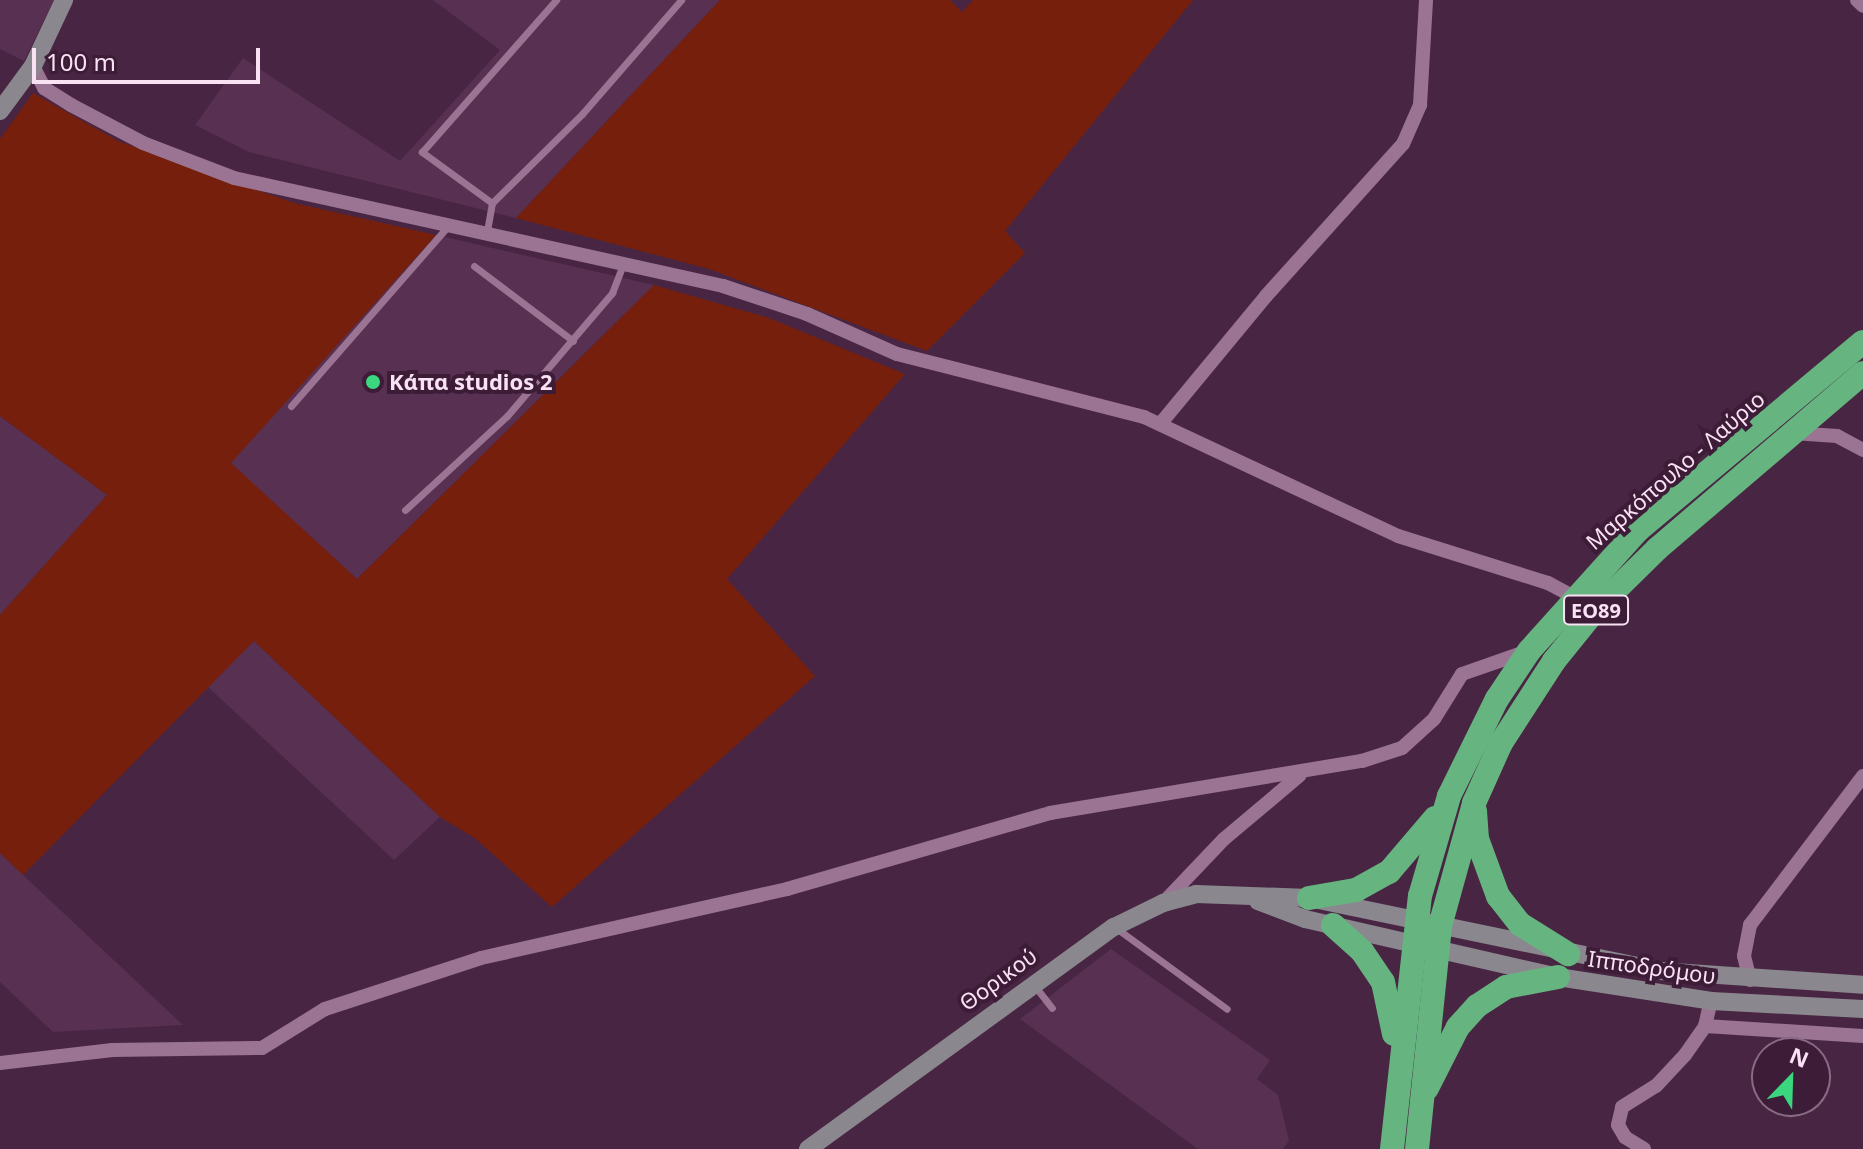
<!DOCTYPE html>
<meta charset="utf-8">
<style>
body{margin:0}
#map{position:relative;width:1863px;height:1149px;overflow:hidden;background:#482643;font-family:"Noto Sans",sans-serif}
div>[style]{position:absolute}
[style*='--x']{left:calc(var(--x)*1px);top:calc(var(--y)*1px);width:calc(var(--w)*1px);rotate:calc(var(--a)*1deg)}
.built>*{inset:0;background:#583051}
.green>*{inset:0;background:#751f0c}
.lane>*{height:7px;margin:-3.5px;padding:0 3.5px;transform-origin:3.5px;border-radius:3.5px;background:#9b7494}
.street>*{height:14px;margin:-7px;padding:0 7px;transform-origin:7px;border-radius:7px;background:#9b7494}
.secondary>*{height:18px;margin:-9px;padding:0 9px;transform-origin:9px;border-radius:9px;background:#8b878e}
.highway>*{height:24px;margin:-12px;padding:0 12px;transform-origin:12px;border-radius:12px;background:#66b480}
.dots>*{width:22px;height:22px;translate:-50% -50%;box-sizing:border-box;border:4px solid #3d1c38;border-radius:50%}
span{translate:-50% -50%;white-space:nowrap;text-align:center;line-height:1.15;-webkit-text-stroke:8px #3d1c38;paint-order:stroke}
.shield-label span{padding:2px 6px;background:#3d1c38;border:2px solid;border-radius:6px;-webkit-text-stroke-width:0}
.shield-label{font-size:20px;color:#f9e2f4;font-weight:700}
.poi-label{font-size:22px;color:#f9e2f4;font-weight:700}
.left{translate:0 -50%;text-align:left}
.street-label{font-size:22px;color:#f9e2f4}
.north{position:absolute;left:1751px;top:1037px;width:80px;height:80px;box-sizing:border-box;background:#3d1c38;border:2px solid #886b83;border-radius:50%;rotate:23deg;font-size:22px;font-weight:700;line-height:32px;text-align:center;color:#f9e2f4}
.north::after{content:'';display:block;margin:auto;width:28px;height:36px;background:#3ad77f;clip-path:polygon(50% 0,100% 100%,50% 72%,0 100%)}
.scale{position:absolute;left:32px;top:48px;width:228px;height:36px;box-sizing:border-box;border:4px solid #f9e2f4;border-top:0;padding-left:10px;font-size:24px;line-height:28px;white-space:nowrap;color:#f9e2f4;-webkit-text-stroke:6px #3d1c38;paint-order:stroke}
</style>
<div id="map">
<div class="built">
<div style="clip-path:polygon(0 0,54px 0,24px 61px,0 49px)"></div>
<div style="clip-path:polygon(433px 0,720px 0,516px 218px,249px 152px,195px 125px,243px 58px,400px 161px,500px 50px)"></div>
<div style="clip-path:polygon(436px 235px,654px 285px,357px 579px,230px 463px)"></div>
<div style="clip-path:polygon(0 416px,107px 495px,0 615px)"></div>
<div style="clip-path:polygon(254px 641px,440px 817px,394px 860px,207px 686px)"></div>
<div style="clip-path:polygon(0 853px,23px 875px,183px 1025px,53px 1032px,0 982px)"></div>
<div style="clip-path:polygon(1111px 949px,1270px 1060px,1257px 1079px,1278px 1095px,1289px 1140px,1283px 1149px,1198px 1149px,1020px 1019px)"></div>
</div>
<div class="green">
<div style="clip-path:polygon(720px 0,950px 0,962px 12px,973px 0,1193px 0,1005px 231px,1025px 253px,927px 351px,709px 269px,516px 218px)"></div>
<div style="clip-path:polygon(33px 93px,118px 141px,294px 203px,436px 235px,231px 463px,357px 579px,654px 285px,769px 318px,905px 374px,727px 579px,815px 676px,552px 907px,476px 839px,440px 817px,254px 641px,23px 875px,0 853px,0 615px,107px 495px,0 416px,0 139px)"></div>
</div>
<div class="lane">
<div style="--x:492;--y:203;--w:87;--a:-143.9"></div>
<div style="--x:422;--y:152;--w:203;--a:-48.6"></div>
<div style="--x:487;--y:231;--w:28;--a:-80"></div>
<div style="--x:492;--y:203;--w:127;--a:-44.7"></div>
<div style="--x:582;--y:114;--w:151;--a:-49"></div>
<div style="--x:474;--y:266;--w:124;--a:37.1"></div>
<div style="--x:291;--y:406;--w:242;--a:-48.9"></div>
<div style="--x:405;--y:510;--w:139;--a:-42.7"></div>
<div style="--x:507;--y:416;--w:162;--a:-49.5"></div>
<div style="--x:612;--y:293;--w:30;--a:-69"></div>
<div style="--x:1116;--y:928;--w:137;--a:36.1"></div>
<div style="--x:1034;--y:985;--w:29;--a:52"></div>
</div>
<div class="street">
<div style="--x:1857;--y:0;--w:8;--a:45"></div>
<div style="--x:33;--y:66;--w:25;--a:63"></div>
<div style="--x:44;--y:88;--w:32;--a:32"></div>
<div style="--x:71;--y:105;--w:81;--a:27.8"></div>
<div style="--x:143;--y:143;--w:97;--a:21"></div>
<div style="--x:234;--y:178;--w:501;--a:12.45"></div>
<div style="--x:723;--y:286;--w:89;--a:18.4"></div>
<div style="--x:807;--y:314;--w:98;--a:24"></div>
<div style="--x:897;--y:354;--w:255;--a:14.3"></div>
<div style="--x:1144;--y:417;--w:280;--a:25.1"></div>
<div style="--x:1398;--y:536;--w:157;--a:17.4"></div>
<div style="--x:1548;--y:583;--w:30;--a:28"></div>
<div style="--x:1161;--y:423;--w:165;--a:-50.4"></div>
<div style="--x:1266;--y:296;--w:205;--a:-48"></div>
<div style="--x:1403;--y:144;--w:43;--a:-66.4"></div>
<div style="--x:1420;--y:105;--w:105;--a:-86.7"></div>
<div style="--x:1793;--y:433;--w:44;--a:3.9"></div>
<div style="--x:1837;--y:436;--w:30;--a:28"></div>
<div style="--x:1163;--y:903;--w:88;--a:-46.4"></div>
<div style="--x:1224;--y:839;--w:99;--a:-40.1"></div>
<div style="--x:1750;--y:980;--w:25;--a:-104"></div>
<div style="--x:1744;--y:956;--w:32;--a:-79"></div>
<div style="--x:1750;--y:925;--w:187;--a:-52.8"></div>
<div style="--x:1705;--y:1026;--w:158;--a:3.6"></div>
<div style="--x:0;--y:1063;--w:113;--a:-6.6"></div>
<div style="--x:112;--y:1050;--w:150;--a:-0.8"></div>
<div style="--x:262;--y:1048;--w:74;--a:-31.8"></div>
<div style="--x:325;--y:1009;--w:164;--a:-18.1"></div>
<div style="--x:481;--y:958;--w:314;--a:-12.7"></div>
<div style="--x:787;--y:889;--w:274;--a:-16.1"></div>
<div style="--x:1050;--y:813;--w:316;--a:-9.5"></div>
<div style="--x:1362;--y:761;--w:42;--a:-18"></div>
<div style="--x:1402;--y:748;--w:43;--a:-42.2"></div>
<div style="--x:1434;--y:719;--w:53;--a:-58.1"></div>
<div style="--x:1462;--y:674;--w:70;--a:-19.2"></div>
<div style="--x:1644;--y:1149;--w:22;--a:-148"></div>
<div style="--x:1625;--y:1137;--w:14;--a:-120"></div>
<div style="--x:1618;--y:1125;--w:18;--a:-77"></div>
<div style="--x:1622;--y:1107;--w:40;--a:-32"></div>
<div style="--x:1656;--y:1086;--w:42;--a:-46.9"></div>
<div style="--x:1685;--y:1055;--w:35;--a:-55"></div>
<div style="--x:1705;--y:1026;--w:26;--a:-77"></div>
</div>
<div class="secondary">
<div style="--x:0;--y:111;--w:56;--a:-53.7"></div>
<div style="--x:33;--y:66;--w:73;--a:-64.8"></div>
<div style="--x:1258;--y:901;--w:50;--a:21"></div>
<div style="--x:1305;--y:919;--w:260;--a:12.9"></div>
<div style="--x:1558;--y:977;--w:155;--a:8.9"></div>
<div style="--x:1711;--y:1001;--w:152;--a:3"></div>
<div style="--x:808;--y:1149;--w:378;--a:-36"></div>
<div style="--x:1114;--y:927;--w:55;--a:-26.1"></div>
<div style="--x:1163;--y:903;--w:34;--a:-15"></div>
<div style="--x:1196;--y:894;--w:113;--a:2"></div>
<div style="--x:1309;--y:898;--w:359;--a:11.7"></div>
<div style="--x:1660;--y:971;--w:203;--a:3.9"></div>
</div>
<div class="highway">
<div style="--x:1475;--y:811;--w:28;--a:86"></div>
<div style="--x:1477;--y:839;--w:61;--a:69.8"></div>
<div style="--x:1498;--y:896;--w:36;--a:52"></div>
<div style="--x:1520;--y:924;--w:57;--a:32"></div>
<div style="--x:1309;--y:898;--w:48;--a:-9.7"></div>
<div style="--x:1356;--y:890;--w:38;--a:-29"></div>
<div style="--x:1389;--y:872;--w:71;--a:-49.6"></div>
<div style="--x:1333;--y:925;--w:39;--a:42"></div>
<div style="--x:1362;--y:951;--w:37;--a:56"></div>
<div style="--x:1383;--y:982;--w:53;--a:78.1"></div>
<div style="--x:1427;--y:1088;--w:68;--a:-63.1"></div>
<div style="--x:1458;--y:1027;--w:28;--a:-48"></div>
<div style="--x:1477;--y:1006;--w:35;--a:-33"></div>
<div style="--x:1506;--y:987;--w:53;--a:-10.9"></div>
<div style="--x:1392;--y:1149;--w:255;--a:-83.7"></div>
<div style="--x:1420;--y:896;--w:104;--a:-73.8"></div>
<div style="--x:1449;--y:796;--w:108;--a:-63.7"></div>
<div style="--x:1497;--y:699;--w:58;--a:-56.3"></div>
<div style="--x:1529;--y:651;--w:163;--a:-48"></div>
<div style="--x:1638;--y:530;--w:293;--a:-39.9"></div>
<div style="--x:1417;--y:1149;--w:224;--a:-84.1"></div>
<div style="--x:1440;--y:926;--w:128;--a:-74.5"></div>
<div style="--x:1474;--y:803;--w:66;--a:-65.8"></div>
<div style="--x:1501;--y:743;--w:98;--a:-57.1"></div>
<div style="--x:1554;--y:661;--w:67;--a:-51.1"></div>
<div style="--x:1596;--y:609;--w:86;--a:-44.5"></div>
<div style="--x:1657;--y:549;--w:271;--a:-40.5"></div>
</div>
<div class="dots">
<div style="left:373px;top:382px;background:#3ad77f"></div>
</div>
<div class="shield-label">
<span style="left:1596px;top:610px">ΕΟ89</span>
</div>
<div class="poi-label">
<span class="left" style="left:389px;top:382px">Κάπα studios 2</span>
</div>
<div class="street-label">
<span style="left:1675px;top:470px;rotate:-41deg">Μαρκόπουλο - Λαύριο</span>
<span style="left:1652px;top:967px;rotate:8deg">Ιπποδρόμου</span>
<span style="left:998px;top:979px;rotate:-36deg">Θορικού</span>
</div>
<div class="north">N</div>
<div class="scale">100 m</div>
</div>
